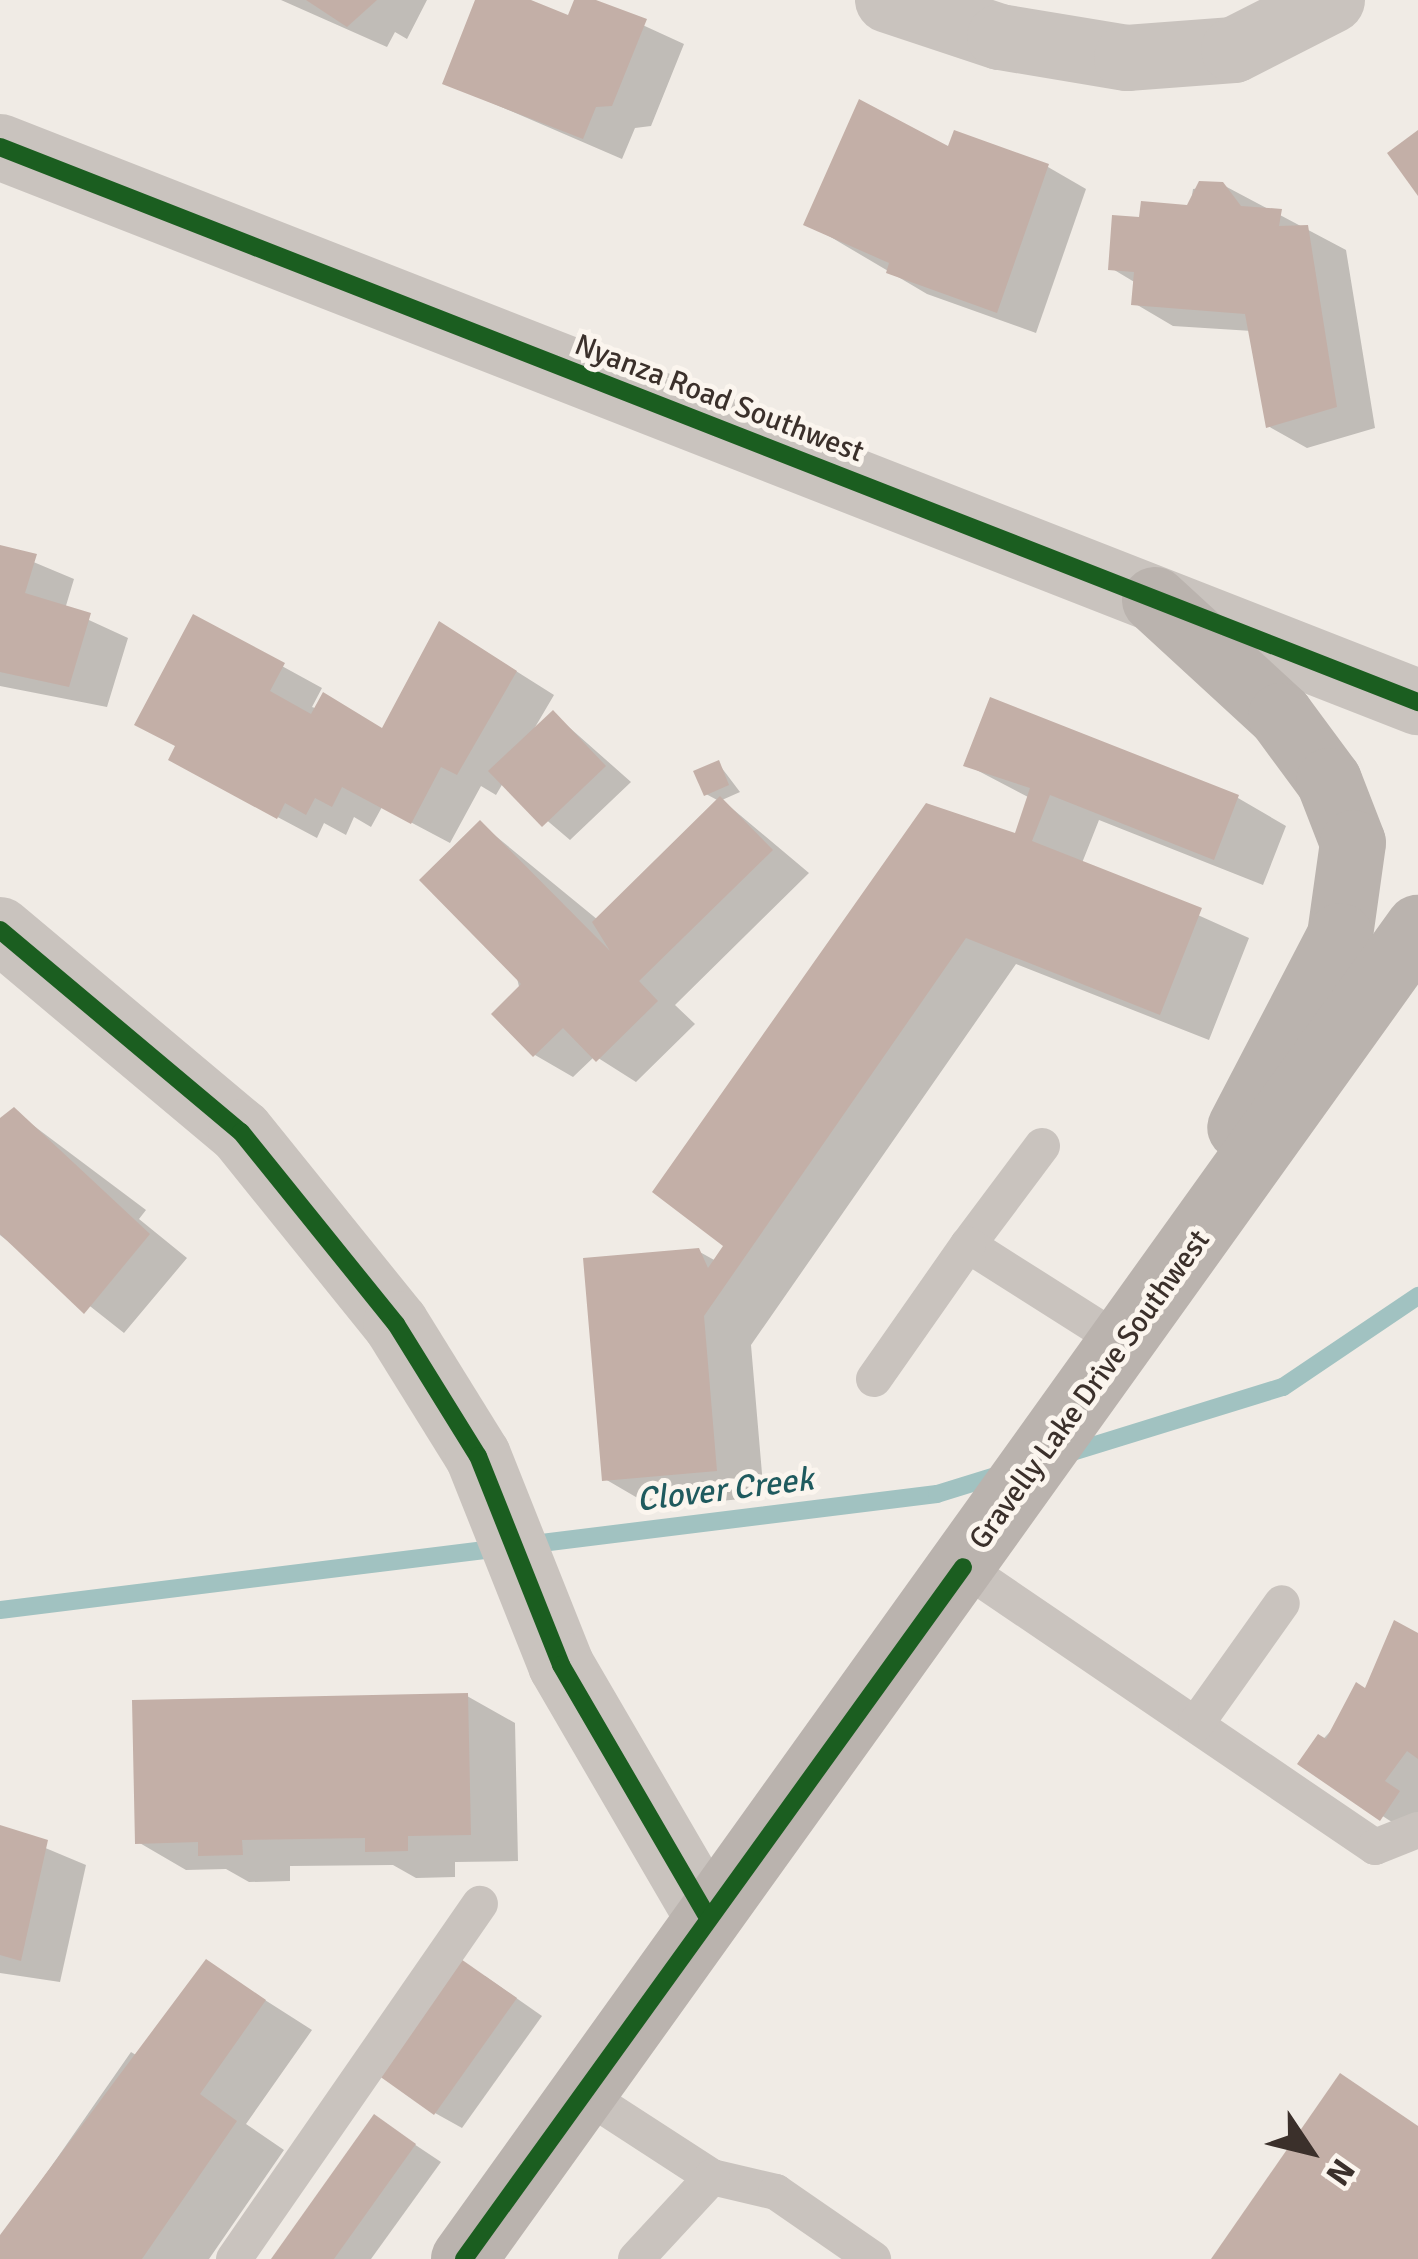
<!DOCTYPE html>
<style>
body{margin:0}
#map{position:relative;width:1418px;height:2259px;overflow:hidden;background:#f0ebe5;font-family:Signika,sans-serif}
div>[style]{position:absolute}
[style*='--x']{left:calc(var(--x)*1px);top:calc(var(--y)*1px);width:calc(var(--w)*1px);rotate:calc(var(--a)*1deg)}
.shadow>*{inset:0;background:#0003}
.stream>*{height:18px;margin:-9px;padding:0 9px;transform-origin:9px;border-radius:9px;background:#a1c2c1}
.building>*{inset:0;background:#c3afa7}
.service>*{height:36px;margin:-18px;padding:0 18px;transform-origin:18px;border-radius:18px;background:#c9c3be}
.minor>*{height:66px;margin:-33px;padding:0 33px;transform-origin:33px;border-radius:33px;background:#c9c3be}
.tertiary>*{height:66px;margin:-33px;padding:0 33px;transform-origin:33px;border-radius:33px;background:#c9c3be}
.secondary>*{height:66px;margin:-33px;padding:0 33px;transform-origin:33px;border-radius:33px;background:#bab3ae}
.cycleway>*{height:18px;margin:-9px;padding:0 9px;transform-origin:9px;border-radius:9px;background:#1b5e20}
span{translate:-50% -50%;white-space:nowrap;text-align:center;line-height:1.15;-webkit-text-stroke:10px #fbf5ee;paint-order:stroke}
.street-label{font-size:30px;color:#3b302b}
.water-label{font-size:33px;color:#1f5a5e;font-style:italic}
.north{position:absolute;left:1250px;top:2091px;width:120px;height:120px;-webkit-text-stroke:9px #fbf5ee;paint-order:stroke;rotate:125deg;font-size:33px;font-weight:700;line-height:48px;text-align:center;color:#3b302b}
.north::after{content:'';display:block;margin:auto;width:42px;height:54px;background:#3b302b;clip-path:polygon(50% 0,100% 100%,50% 72%,0 100%)}
</style>
<div id="map">
<div class="shadow">
<div style="clip-path:polygon(281px 0,427px 0,407px 39px,395px 32px,387px 47px)"></div>
<div style="clip-path:polygon(478px 0,523px 0,570px 18px,588px 0,684px 44px,651px 126px,635px 128px,622px 159px,446px 83px)"></div>
<div style="clip-path:polygon(950px 150px,1048px 167px,1086px 189px,1036px 333px,927px 294px,807px 223px)"></div>
<div style="clip-path:polygon(1223px 185px,1346px 250px,1375px 428px,1307px 448px,1268px 426px,1252px 331px,1173px 326px,1134px 303px,1136px 283px,1111px 268px,1142px 220px,1190px 208px,1193px 189px)"></div>
<div style="clip-path:polygon(0 548px,74px 579px,65px 609px,128px 638px,107px 707px,0 686px)"></div>
<div style="clip-path:polygon(194px 618px,322px 688px,312px 707px,383px 731px,478px 647px,554px 695px,534px 729px,553px 713px,631px 782px,570px 840px,503px 783px,496px 795px,481px 786px,450px 843px,382px 807px,371px 827px,354px 817px,346px 835px,324px 823px,317px 838px,210px 781px,178px 747px)"></div>
<div style="clip-path:polygon(718px 763px,740px 792px,722px 800px,809px 873px,675px 1005px,695px 1024px,636px 1082px,595px 1056px,573px 1077px,535px 1055px,481px 824px,598px 920px,719px 801px,706px 794px)"></div>
<div style="clip-path:polygon(967px 765px,1238px 798px,1286px 826px,1263px 885px,1099px 820px,1082px 863px,1249px 938px,1209px 1040px,1016px 964px,751px 1345px,764px 1497px,653px 1507px,605px 1479px,698px 1251px,716px 1261px,1017px 837px,1030px 798px)"></div>
<div style="clip-path:polygon(14px 1111px,146px 1210px,139px 1219px,187px 1258px,124px 1333px,0 1235px,0 1127px)"></div>
<div style="clip-path:polygon(1418px 1637px,1418px 1839px,1301px 1763px)"></div>
<div style="clip-path:polygon(467px 1696px,515px 1723px,518px 1861px,455px 1862px,455px 1877px,416px 1878px,393px 1865px,290px 1866px,290px 1881px,249px 1882px,226px 1869px,186px 1870px,138px 1842px)"></div>
<div style="clip-path:polygon(0 1829px,86px 1865px,60px 1982px,0 1973px)"></div>
<div style="clip-path:polygon(207px 1963px,312px 2030px,246px 2124px,284px 2150px,209px 2259px,0 2259px,0 2240px,131px 2052px,141px 2058px)"></div>
<div style="clip-path:polygon(485px 1976px,542px 2016px,462px 2128px,435px 2113px)"></div>
<div style="clip-path:polygon(375px 2118px,441px 2162px,371px 2259px,275px 2259px)"></div>
</div>
<div class="stream">
<div style="--x:1066;--y:1454;--w:227;--a:-17.2"></div>
<div style="--x:1283;--y:1387;--w:163;--a:-34"></div>
<div style="--x:0;--y:1610;--w:944;--a:-7.06"></div>
<div style="--x:937;--y:1494;--w:71;--a:-17.2"></div>
</div>
<div class="building">
<div style="clip-path:polygon(306px 0,377px 0,347px 27px)"></div>
<div style="clip-path:polygon(475px 0,531px 0,568px 15px,574px 0,596px 0,647px 19px,612px 106px,596px 107px,583px 139px,442px 84px)"></div>
<div style="clip-path:polygon(859px 99px,948px 146px,954px 130px,1049px 164px,997px 313px,886px 273px,889px 263px,803px 225px)"></div>
<div style="clip-path:polygon(1418px 130px,1418px 196px,1387px 153px)"></div>
<div style="clip-path:polygon(1199px 181px,1223px 182px,1241px 206px,1282px 209px,1279px 226px,1308px 225px,1337px 407px,1266px 428px,1245px 314px,1131px 305px,1134px 272px,1108px 270px,1112px 215px,1139px 217px,1141px 201px,1187px 205px)"></div>
<div style="clip-path:polygon(0 545px,37px 554px,25px 593px,91px 613px,69px 687px,0 672px)"></div>
<div style="clip-path:polygon(193px 614px,285px 663px,270px 691px,311px 714px,323px 692px,382px 728px,439px 621px,517px 671px,457px 775px,441px 767px,411px 824px,342px 787px,332px 807px,315px 798px,306px 815px,285px 803px,277px 819px,168px 760px,175px 746px,134px 725px)"></div>
<div style="clip-path:polygon(990px 697px,1239px 795px,1214px 860px,1050px 795px,1032px 841px,1202px 908px,1160px 1015px,966px 938px,704px 1316px,717px 1471px,602px 1481px,583px 1258px,699px 1248px,708px 1268px,723px 1246px,652px 1192px,926px 803px,1015px 833px,1030px 788px,963px 766px)"></div>
<div style="clip-path:polygon(553px 710px,606px 766px,542px 827px,488px 771px)"></div>
<div style="clip-path:polygon(719px 760px,729px 785px,704px 796px,693px 771px)"></div>
<div style="clip-path:polygon(720px 796px,773px 850px,639px 981px,658px 1001px,596px 1062px,563px 1028px,533px 1057px,491px 1014px,521px 984px,419px 880px,480px 820px,610px 951px,592px 922px)"></div>
<div style="clip-path:polygon(14px 1107px,150px 1234px,84px 1314px,0 1234px,0 1118px)"></div>
<div style="clip-path:polygon(1394px 1620px,1418px 1633px,1418px 1759px,1407px 1751px,1385px 1781px,1400px 1791px,1380px 1821px,1297px 1764px,1318px 1734px,1326px 1739px,1356px 1682px,1365px 1688px)"></div>
<div style="clip-path:polygon(468px 1693px,471px 1835px,408px 1836px,408px 1851px,365px 1852px,365px 1838px,242px 1840px,243px 1855px,198px 1856px,198px 1842px,135px 1844px,132px 1700px)"></div>
<div style="clip-path:polygon(0 1825px,48px 1840px,21px 1961px,0 1955px)"></div>
<div style="clip-path:polygon(458px 1957px,517px 1998px,434px 2115px,375px 2073px)"></div>
<div style="clip-path:polygon(206px 1959px,266px 2000px,200px 2094px,237px 2121px,142px 2259px,0 2259px,0 2235px)"></div>
<div style="clip-path:polygon(1340px 2073px,1418px 2126px,1418px 2259px,1211px 2259px)"></div>
<div style="clip-path:polygon(374px 2114px,416px 2144px,334px 2259px,271px 2259px)"></div>
</div>
<div class="service">
<div style="--x:1042;--y:1146;--w:124;--a:126.8"></div>
<div style="--x:968;--y:1245;--w:185;--a:32.4"></div>
<div style="--x:874;--y:1379;--w:164;--a:-55"></div>
<div style="--x:963;--y:1567;--w:498;--a:34.2"></div>
<div style="--x:1375;--y:1847;--w:46;--a:-21.6"></div>
<div style="--x:1196;--y:1724;--w:148;--a:-54.6"></div>
<div style="--x:581;--y:2092;--w:156;--a:33"></div>
<div style="--x:712;--y:2177;--w:66;--a:13.2"></div>
<div style="--x:776;--y:2192;--w:118;--a:34.6"></div>
<div style="--x:234;--y:2259;--w:432;--a:-55.3"></div>
<div style="--x:636;--y:2259;--w:112;--a:-47.2"></div>
</div>
<div class="minor">
<div style="--x:888;--y:0;--w:118;--a:18.3"></div>
<div style="--x:1000;--y:37;--w:129;--a:9.4"></div>
<div style="--x:1127;--y:58;--w:107;--a:-4.3"></div>
<div style="--x:1234;--y:50;--w:110;--a:-27"></div>
<div style="--x:0;--y:930;--w:314;--a:40"></div>
<div style="--x:241;--y:1132;--w:247;--a:51.1"></div>
<div style="--x:396;--y:1324;--w:155;--a:58.2"></div>
<div style="--x:478;--y:1456;--w:225;--a:68.3"></div>
<div style="--x:561;--y:1665;--w:288;--a:59.8"></div>
</div>
<div class="tertiary">
<div style="--x:0;--y:147;--w:1523;--a:21.38"></div>
</div>
<div class="secondary">
<div style="--x:1155;--y:600;--w:171;--a:42.6"></div>
<div style="--x:1281;--y:716;--w:81;--a:53.6"></div>
<div style="--x:1329;--y:781;--w:66;--a:68.8"></div>
<div style="--x:1353;--y:843;--w:94;--a:98"></div>
<div style="--x:1340;--y:936;--w:216;--a:117.5"></div>
<div style="--x:464;--y:2259;--w:1638;--a:-54.37"></div>
</div>
<div class="cycleway">
<div style="--x:0;--y:147;--w:1523;--a:21.38"></div>
<div style="--x:0;--y:930;--w:314;--a:40"></div>
<div style="--x:241;--y:1132;--w:247;--a:51.1"></div>
<div style="--x:396;--y:1324;--w:155;--a:58.2"></div>
<div style="--x:478;--y:1456;--w:225;--a:68.3"></div>
<div style="--x:561;--y:1665;--w:288;--a:59.8"></div>
<div style="--x:464;--y:2259;--w:853;--a:-54.2"></div>
</div>
<div class="street-label">
<span style="left:719px;top:399px;rotate:21deg">Nyanza Road Southwest</span>
<span style="left:1090px;top:1390px;rotate:-54deg">Gravelly Lake Drive Southwest</span>
</div>
<div class="water-label">
<span style="left:725px;top:1490px;rotate:-7deg">Clover Creek</span>
</div>
<div class="north">N</div>
</div>
